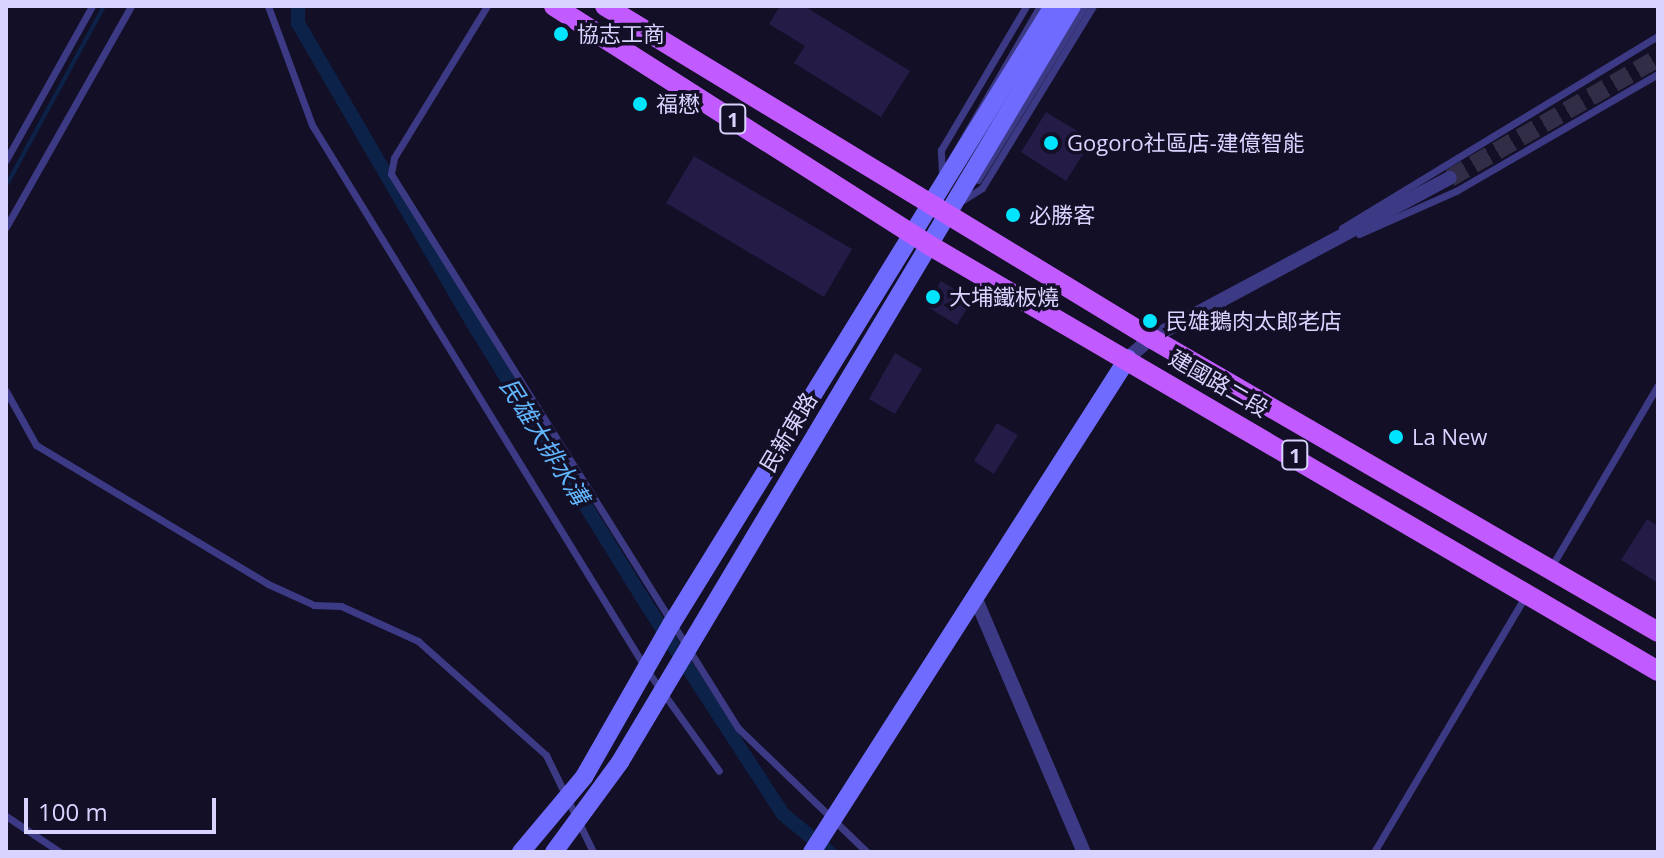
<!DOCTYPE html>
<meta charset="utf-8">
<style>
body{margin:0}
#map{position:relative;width:1664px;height:858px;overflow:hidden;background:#130f26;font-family:"Open Sans","Noto Sans TC",sans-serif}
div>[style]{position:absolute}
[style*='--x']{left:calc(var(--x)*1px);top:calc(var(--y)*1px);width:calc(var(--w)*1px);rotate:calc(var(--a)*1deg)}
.stream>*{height:4px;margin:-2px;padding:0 2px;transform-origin:2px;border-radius:2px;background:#0c2248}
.canal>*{height:14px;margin:-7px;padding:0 7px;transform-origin:7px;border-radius:7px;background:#0c2248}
.building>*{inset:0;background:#241b47}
.secondary-tunnel>*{height:18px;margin-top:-9px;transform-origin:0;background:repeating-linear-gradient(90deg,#312d47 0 18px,transparent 0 27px)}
.lane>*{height:7px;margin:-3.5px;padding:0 3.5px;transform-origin:3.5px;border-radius:3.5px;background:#3d3a85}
.street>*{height:14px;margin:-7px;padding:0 7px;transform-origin:7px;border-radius:7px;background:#3d3a85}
.secondary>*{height:18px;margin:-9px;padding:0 9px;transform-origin:9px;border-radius:9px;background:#6f6bff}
.primary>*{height:20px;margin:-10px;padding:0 10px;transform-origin:10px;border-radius:10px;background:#c25bff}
.dots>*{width:22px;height:22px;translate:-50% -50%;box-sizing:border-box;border:4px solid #130f26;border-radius:50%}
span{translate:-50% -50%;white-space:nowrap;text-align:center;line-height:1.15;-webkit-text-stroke:7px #130f26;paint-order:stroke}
.shield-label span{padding:2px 6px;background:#130f26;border:2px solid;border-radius:6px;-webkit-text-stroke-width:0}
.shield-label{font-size:20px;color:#d9d4ff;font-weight:700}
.poi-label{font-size:22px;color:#d9d4ff}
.left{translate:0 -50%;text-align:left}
.street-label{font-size:22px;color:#d9d4ff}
.water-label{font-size:24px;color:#62b6ff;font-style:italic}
.frame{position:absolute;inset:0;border:8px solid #d9d4ff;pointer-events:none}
.scale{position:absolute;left:24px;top:798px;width:192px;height:36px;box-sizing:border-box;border:4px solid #d9d4ff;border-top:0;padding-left:10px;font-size:24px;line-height:28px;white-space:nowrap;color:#d9d4ff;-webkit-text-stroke:6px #130f26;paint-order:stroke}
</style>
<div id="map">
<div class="stream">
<div style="--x:6;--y:186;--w:205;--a:-61.4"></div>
</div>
<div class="canal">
<div style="--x:298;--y:6;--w:17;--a:90"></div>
<div style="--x:298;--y:23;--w:355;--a:59.8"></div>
<div style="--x:477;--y:330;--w:329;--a:58.3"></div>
<div style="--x:650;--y:610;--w:244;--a:56.9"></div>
<div style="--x:783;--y:814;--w:60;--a:39.6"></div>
</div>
<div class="building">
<div style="clip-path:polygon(780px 6px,804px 6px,910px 71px,881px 117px,794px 63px,805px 46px,769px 24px)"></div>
<div style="clip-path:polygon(1046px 112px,1092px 140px,1066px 181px,1021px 152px)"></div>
<div style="clip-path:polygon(694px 156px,852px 249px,824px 297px,666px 203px)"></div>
<div style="clip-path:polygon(941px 281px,972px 300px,957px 325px,926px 306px)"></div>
<div style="clip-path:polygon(895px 353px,922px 369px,895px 414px,869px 399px)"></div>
<div style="clip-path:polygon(997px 423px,1018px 435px,994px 474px,974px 461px)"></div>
<div style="clip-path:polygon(1647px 519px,1658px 526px,1658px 583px,1621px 560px)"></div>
</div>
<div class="secondary-tunnel">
<div style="--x:1450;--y:178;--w:240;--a:-30"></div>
</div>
<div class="lane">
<div style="--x:268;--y:6;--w:127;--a:69.7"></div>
<div style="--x:312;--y:125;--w:638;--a:58.45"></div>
<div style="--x:646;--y:669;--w:125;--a:54.4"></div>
<div style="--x:487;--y:6;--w:178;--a:121.5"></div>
<div style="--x:394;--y:158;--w:16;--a:101"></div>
<div style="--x:391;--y:174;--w:654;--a:57.94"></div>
<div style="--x:738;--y:728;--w:179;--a:43.9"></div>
<div style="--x:6;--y:160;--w:176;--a:-60.8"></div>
<div style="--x:946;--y:168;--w:187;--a:-59.9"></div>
<div style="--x:942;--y:172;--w:22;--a:-93"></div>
<div style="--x:941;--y:150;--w:167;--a:-59.4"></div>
<div style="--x:978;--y:180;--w:204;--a:-58.4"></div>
<div style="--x:963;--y:200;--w:22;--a:-32"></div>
<div style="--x:982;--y:188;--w:213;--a:-58.6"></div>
<div style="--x:6;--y:227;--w:254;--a:-60.5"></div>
<div style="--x:1342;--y:228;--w:370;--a:-31.3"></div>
<div style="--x:1359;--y:234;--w:106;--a:-23.9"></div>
<div style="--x:1456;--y:191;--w:233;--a:-30.1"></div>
<div style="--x:6;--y:391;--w:62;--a:60.9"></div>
<div style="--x:36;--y:445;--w:270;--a:30.9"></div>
<div style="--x:268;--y:584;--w:51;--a:24.5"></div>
<div style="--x:314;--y:605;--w:27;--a:2"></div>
<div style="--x:341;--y:606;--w:85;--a:24.4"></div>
<div style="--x:418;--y:641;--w:171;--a:41.7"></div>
<div style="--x:546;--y:755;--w:108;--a:64.1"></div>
<div style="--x:1550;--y:569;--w:213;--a:-59.6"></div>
<div style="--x:6;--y:816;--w:65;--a:33.7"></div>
<div style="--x:1374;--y:852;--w:299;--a:-59.4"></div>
</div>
<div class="street">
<div style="--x:1128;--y:358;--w:30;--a:-41"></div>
<div style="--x:1151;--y:338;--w:339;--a:-28.2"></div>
<div style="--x:975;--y:597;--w:277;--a:66.9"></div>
</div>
<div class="secondary">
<div style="--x:521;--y:852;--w:98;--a:-50"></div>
<div style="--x:584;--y:777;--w:177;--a:-60.3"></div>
<div style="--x:672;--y:623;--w:725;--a:-58.3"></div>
<div style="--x:554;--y:852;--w:112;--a:-53.7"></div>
<div style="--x:620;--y:762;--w:881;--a:-59.13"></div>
<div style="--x:812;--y:852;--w:586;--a:-57.39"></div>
</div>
<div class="primary">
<div style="--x:554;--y:6;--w:445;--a:32.5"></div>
<div style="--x:929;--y:245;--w:844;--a:30.3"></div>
<div style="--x:605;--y:6;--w:639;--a:31.3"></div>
<div style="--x:1151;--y:338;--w:586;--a:30.11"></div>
</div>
<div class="dots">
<div style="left:561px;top:34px;background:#00e5ff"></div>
<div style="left:640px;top:104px;background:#00e5ff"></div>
<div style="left:1051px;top:143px;background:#00e5ff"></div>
<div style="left:1013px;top:215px;background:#00e5ff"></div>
<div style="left:933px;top:297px;background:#00e5ff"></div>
<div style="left:1150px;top:321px;background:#00e5ff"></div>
<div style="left:1396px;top:437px;background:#00e5ff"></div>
</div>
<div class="shield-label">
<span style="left:733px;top:119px">1</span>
<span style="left:1295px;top:455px">1</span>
</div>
<div class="poi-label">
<span class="left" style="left:577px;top:34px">協志工商</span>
<span class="left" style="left:656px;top:104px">福懋</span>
<span class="left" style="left:1067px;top:143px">Gogoro社區店-建億智能</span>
<span class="left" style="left:1029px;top:215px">必勝客</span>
<span class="left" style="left:949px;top:297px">大埔鐵板燒</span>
<span class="left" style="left:1166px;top:321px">民雄鵝肉太郎老店</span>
<span class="left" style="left:1412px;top:437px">La New</span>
</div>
<div class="street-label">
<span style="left:1219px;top:383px;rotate:30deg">建國路二段</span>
<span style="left:788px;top:432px;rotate:-59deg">民新東路</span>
</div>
<div class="water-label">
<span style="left:545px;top:441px;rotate:58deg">民雄大排水溝</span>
</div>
<div class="frame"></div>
<div class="scale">100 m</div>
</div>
